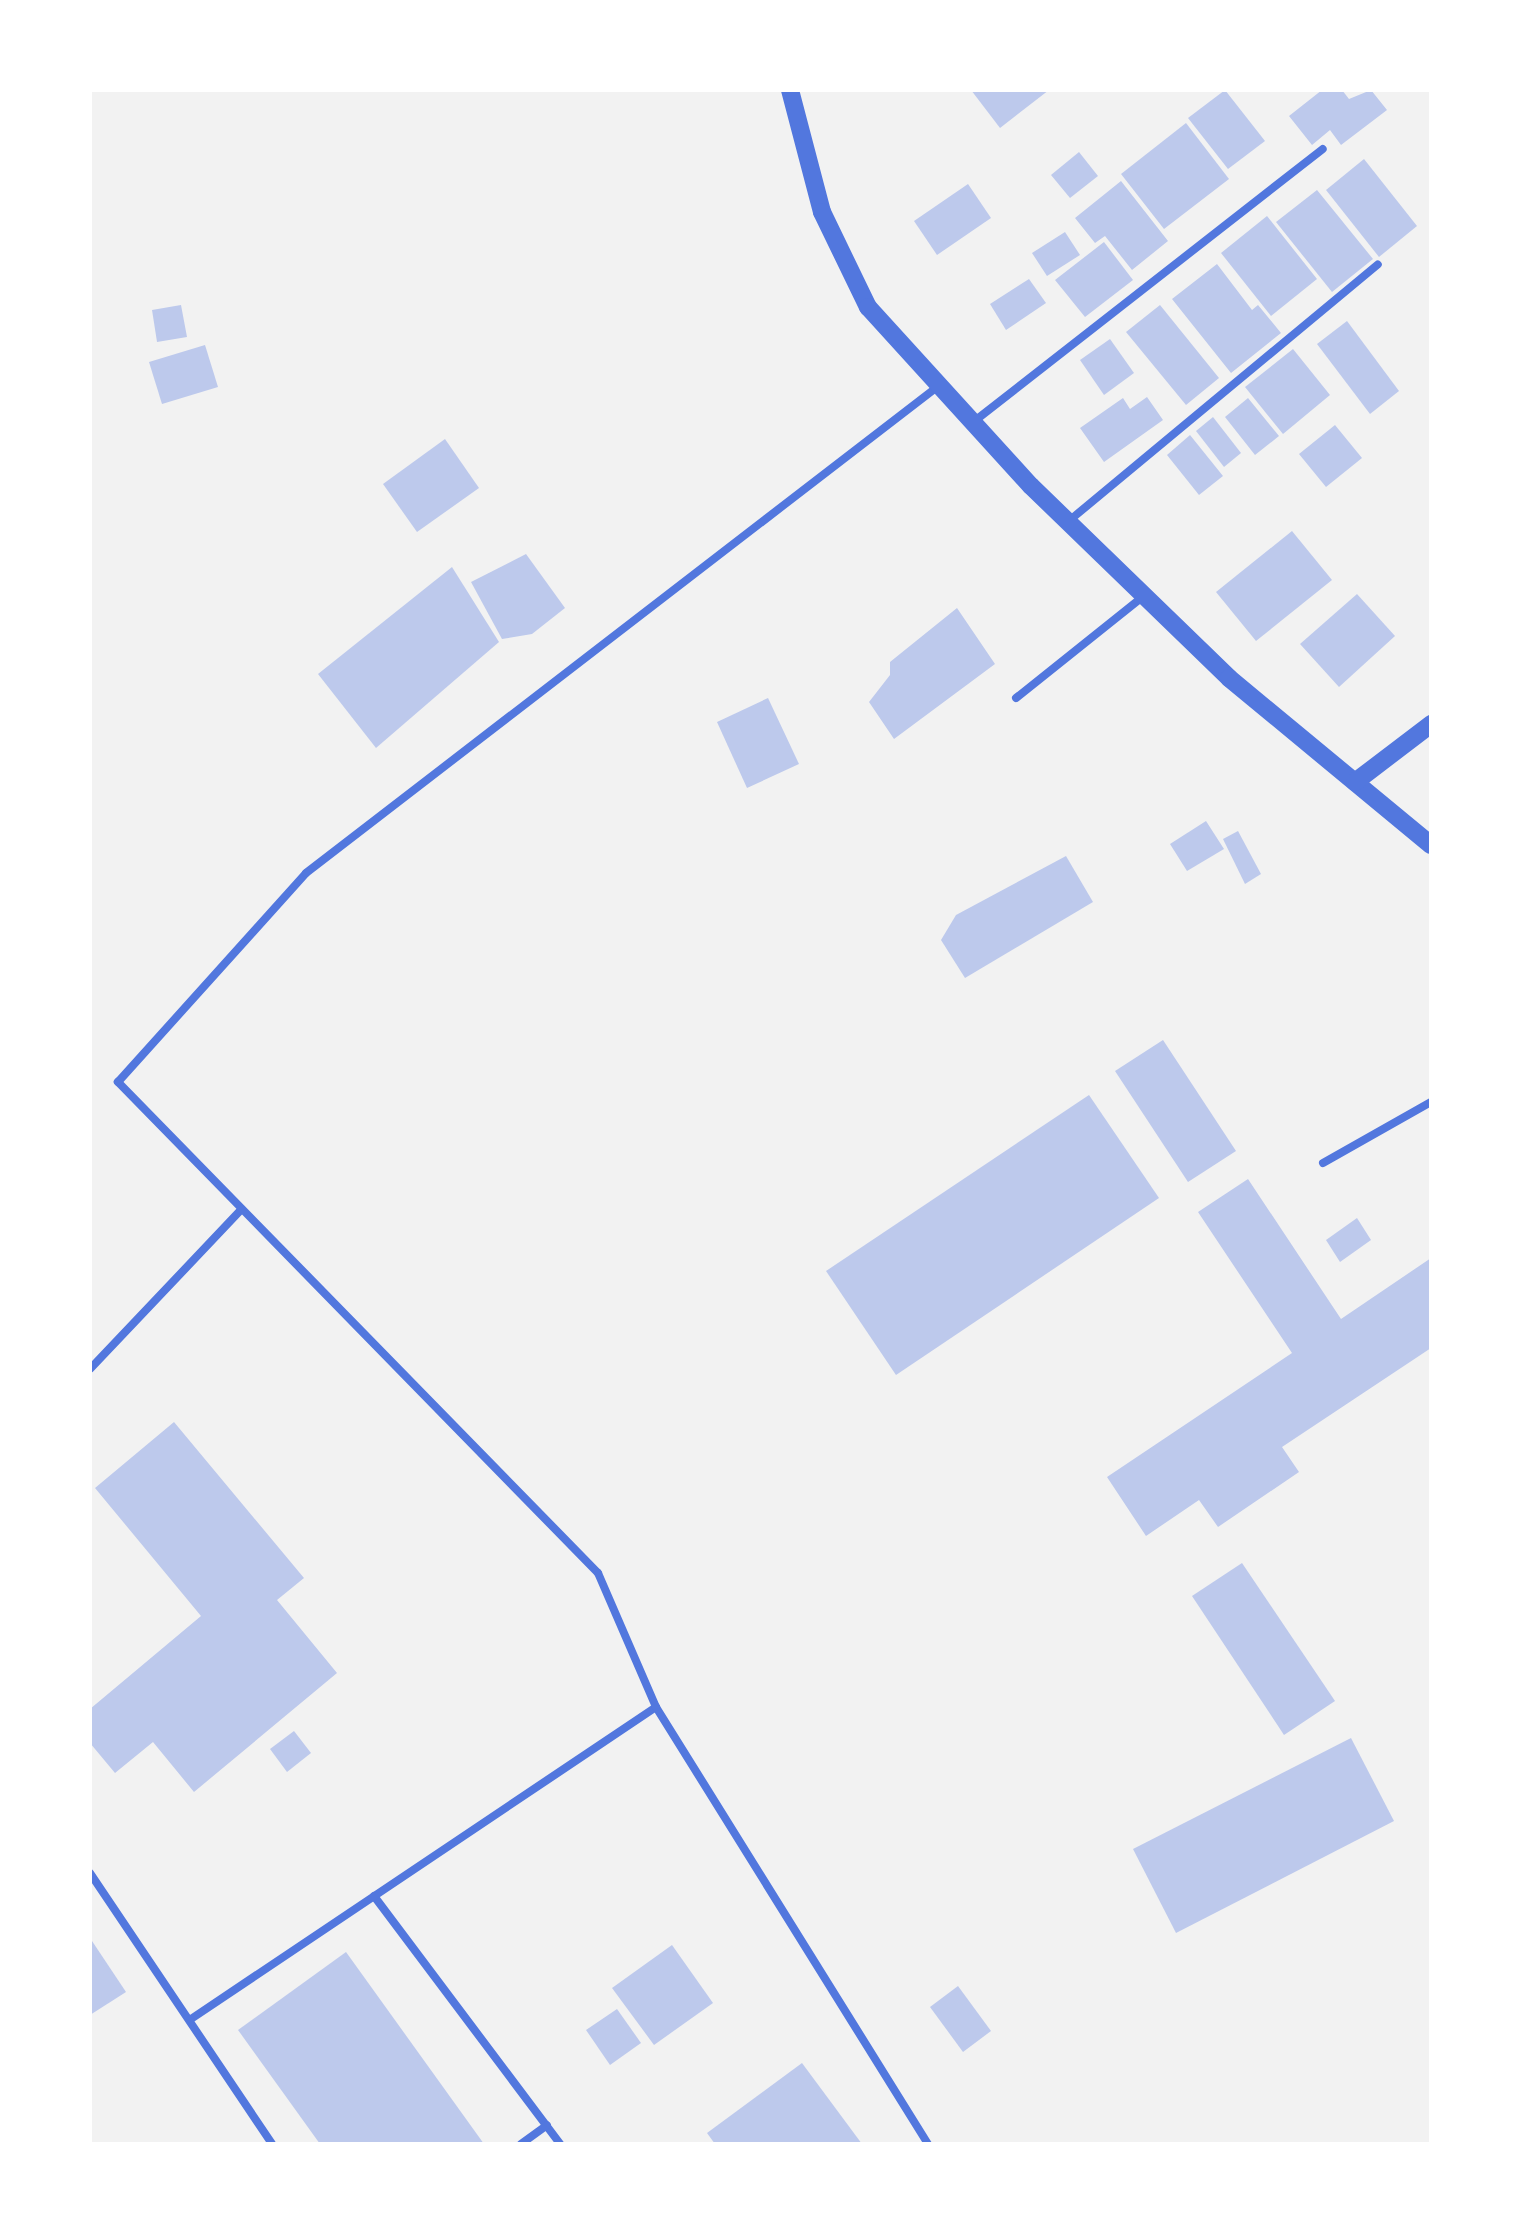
<!DOCTYPE html>
<style>
body{margin:0}
#map{position:relative;width:1521px;height:2234px;overflow:hidden;background:#f2f2f2;font-family:Figtree,sans-serif}
div>[style]{position:absolute}
[style*='--x']{left:calc(var(--x)*1px);top:calc(var(--y)*1px);width:calc(var(--w)*1px);rotate:calc(var(--a)*1deg)}
.building>*{inset:0;background:#bdc9ec}
.service>*{height:8px;margin:-4px;padding:0 4px;transform-origin:4px;border-radius:4px;background:#5277de}
.tertiary>*{height:18px;margin:-9px;padding:0 9px;transform-origin:9px;border-radius:9px;background:#5277de}
span{translate:-50% -50%;white-space:nowrap;text-align:center;line-height:1.15;-webkit-text-stroke:8px #fff;paint-order:stroke}
.frame{position:absolute;inset:0;border:92px solid #fff;pointer-events:none}
</style>
<div id="map">
<div class="building">
<div style="clip-path:polygon(971px 90px,1049px 90px,1000px 128px)"></div>
<div style="clip-path:polygon(1225px 90px,1265px 141px,1228px 169px,1188px 118px)"></div>
<div style="clip-path:polygon(1322px 90px,1342px 90px,1349px 99px,1371px 90px,1387px 110px,1341px 145px,1330px 130px,1312px 145px,1289px 116px)"></div>
<div style="clip-path:polygon(1186px 123px,1229px 179px,1164px 229px,1121px 174px)"></div>
<div style="clip-path:polygon(1079px 152px,1098px 176px,1070px 198px,1051px 175px)"></div>
<div style="clip-path:polygon(1364px 159px,1417px 226px,1379px 257px,1326px 190px)"></div>
<div style="clip-path:polygon(1121px 181px,1168px 241px,1132px 270px,1105px 236px,1095px 243px,1075px 218px)"></div>
<div style="clip-path:polygon(968px 184px,991px 218px,937px 255px,914px 221px)"></div>
<div style="clip-path:polygon(1317px 190px,1373px 259px,1332px 292px,1276px 222px)"></div>
<div style="clip-path:polygon(1267px 216px,1317px 279px,1271px 316px,1221px 253px)"></div>
<div style="clip-path:polygon(1065px 232px,1080px 255px,1047px 276px,1032px 253px)"></div>
<div style="clip-path:polygon(1104px 242px,1133px 280px,1085px 317px,1055px 280px)"></div>
<div style="clip-path:polygon(1217px 264px,1252px 310px,1258px 305px,1281px 333px,1231px 373px,1172px 299px)"></div>
<div style="clip-path:polygon(1029px 279px,1046px 303px,1006px 330px,990px 304px)"></div>
<div style="clip-path:polygon(181px 305px,187px 337px,157px 342px,152px 310px)"></div>
<div style="clip-path:polygon(1160px 305px,1219px 378px,1186px 405px,1126px 332px)"></div>
<div style="clip-path:polygon(1347px 321px,1399px 391px,1370px 414px,1317px 344px)"></div>
<div style="clip-path:polygon(1110px 339px,1134px 373px,1104px 395px,1080px 360px)"></div>
<div style="clip-path:polygon(205px 345px,218px 387px,162px 404px,149px 362px)"></div>
<div style="clip-path:polygon(1293px 349px,1330px 395px,1283px 434px,1245px 387px)"></div>
<div style="clip-path:polygon(1147px 397px,1163px 420px,1104px 462px,1080px 428px,1123px 398px,1130px 409px)"></div>
<div style="clip-path:polygon(1248px 398px,1279px 436px,1255px 455px,1225px 417px)"></div>
<div style="clip-path:polygon(1213px 417px,1241px 453px,1224px 467px,1196px 431px)"></div>
<div style="clip-path:polygon(1335px 425px,1362px 458px,1326px 487px,1299px 454px)"></div>
<div style="clip-path:polygon(1190px 435px,1223px 476px,1199px 495px,1167px 455px)"></div>
<div style="clip-path:polygon(445px 439px,479px 488px,417px 532px,383px 484px)"></div>
<div style="clip-path:polygon(1292px 531px,1332px 580px,1256px 641px,1216px 592px)"></div>
<div style="clip-path:polygon(526px 554px,565px 608px,532px 634px,502px 639px,471px 582px)"></div>
<div style="clip-path:polygon(452px 567px,499px 642px,376px 748px,318px 674px)"></div>
<div style="clip-path:polygon(1357px 594px,1395px 636px,1339px 687px,1300px 644px)"></div>
<div style="clip-path:polygon(957px 608px,995px 664px,894px 739px,869px 702px,890px 675px,890px 662px)"></div>
<div style="clip-path:polygon(768px 698px,799px 764px,747px 788px,717px 722px)"></div>
<div style="clip-path:polygon(1206px 821px,1224px 849px,1187px 871px,1170px 844px)"></div>
<div style="clip-path:polygon(1238px 831px,1261px 874px,1245px 884px,1223px 839px)"></div>
<div style="clip-path:polygon(1066px 856px,1093px 902px,965px 978px,941px 940px,956px 915px)"></div>
<div style="clip-path:polygon(1163px 1040px,1236px 1151px,1188px 1182px,1115px 1071px)"></div>
<div style="clip-path:polygon(1089px 1095px,1159px 1198px,896px 1375px,826px 1271px)"></div>
<div style="clip-path:polygon(1248px 1179px,1341px 1319px,1431px 1258px,1431px 1348px,1282px 1447px,1299px 1472px,1218px 1527px,1199px 1500px,1146px 1536px,1107px 1477px,1292px 1353px,1198px 1212px)"></div>
<div style="clip-path:polygon(1357px 1218px,1371px 1240px,1340px 1262px,1326px 1240px)"></div>
<div style="clip-path:polygon(174px 1422px,304px 1578px,277px 1600px,337px 1673px,194px 1792px,153px 1742px,115px 1773px,90px 1743px,90px 1709px,201px 1616px,95px 1488px)"></div>
<div style="clip-path:polygon(1242px 1563px,1335px 1701px,1284px 1735px,1192px 1596px)"></div>
<div style="clip-path:polygon(294px 1731px,311px 1753px,287px 1772px,270px 1749px)"></div>
<div style="clip-path:polygon(1351px 1738px,1394px 1821px,1176px 1933px,1133px 1849px)"></div>
<div style="clip-path:polygon(90px 1938px,126px 1992px,90px 2015px)"></div>
<div style="clip-path:polygon(672px 1945px,713px 2003px,654px 2045px,612px 1988px)"></div>
<div style="clip-path:polygon(346px 1952px,484px 2144px,320px 2144px,238px 2030px)"></div>
<div style="clip-path:polygon(958px 1986px,991px 2031px,963px 2052px,930px 2007px)"></div>
<div style="clip-path:polygon(617px 2009px,641px 2043px,610px 2065px,586px 2030px)"></div>
<div style="clip-path:polygon(802px 2063px,862px 2144px,715px 2144px,707px 2133px)"></div>
</div>
<div class="service">
<div style="--x:972;--y:423;--w:445;--a:-38"></div>
<div style="--x:1070;--y:520;--w:400;--a:-39.7"></div>
<div style="--x:1016;--y:698;--w:164;--a:-38.6"></div>
<div style="--x:1323;--y:1163;--w:124;--a:-29.5"></div>
<div style="--x:90;--y:1369;--w:218;--a:-46.5"></div>
<div style="--x:90;--y:1873;--w:326;--a:56.1"></div>
<div style="--x:374;--y:1896;--w:310;--a:53.1"></div>
<div style="--x:191;--y:2019;--w:560;--a:-33.86"></div>
<div style="--x:521;--y:2144;--w:32;--a:-36"></div>
<div style="--x:928;--y:2144;--w:515;--a:-121.9"></div>
<div style="--x:656;--y:1707;--w:146;--a:-113.4"></div>
<div style="--x:598;--y:1573;--w:687;--a:-134.35"></div>
<div style="--x:118;--y:1082;--w:281;--a:-48"></div>
<div style="--x:306;--y:873;--w:796;--a:-37.6"></div>
</div>
<div class="tertiary">
<div style="--x:790;--y:90;--w:126;--a:75.3"></div>
<div style="--x:822;--y:212;--w:106;--a:64.2"></div>
<div style="--x:868;--y:307;--w:242;--a:47.7"></div>
<div style="--x:1031;--y:486;--w:276;--a:44.1"></div>
<div style="--x:1229;--y:678;--w:262;--a:39.6"></div>
<div style="--x:1355;--y:782;--w:96;--a:-37.3"></div>
</div>
<div class="frame"></div>
</div>
